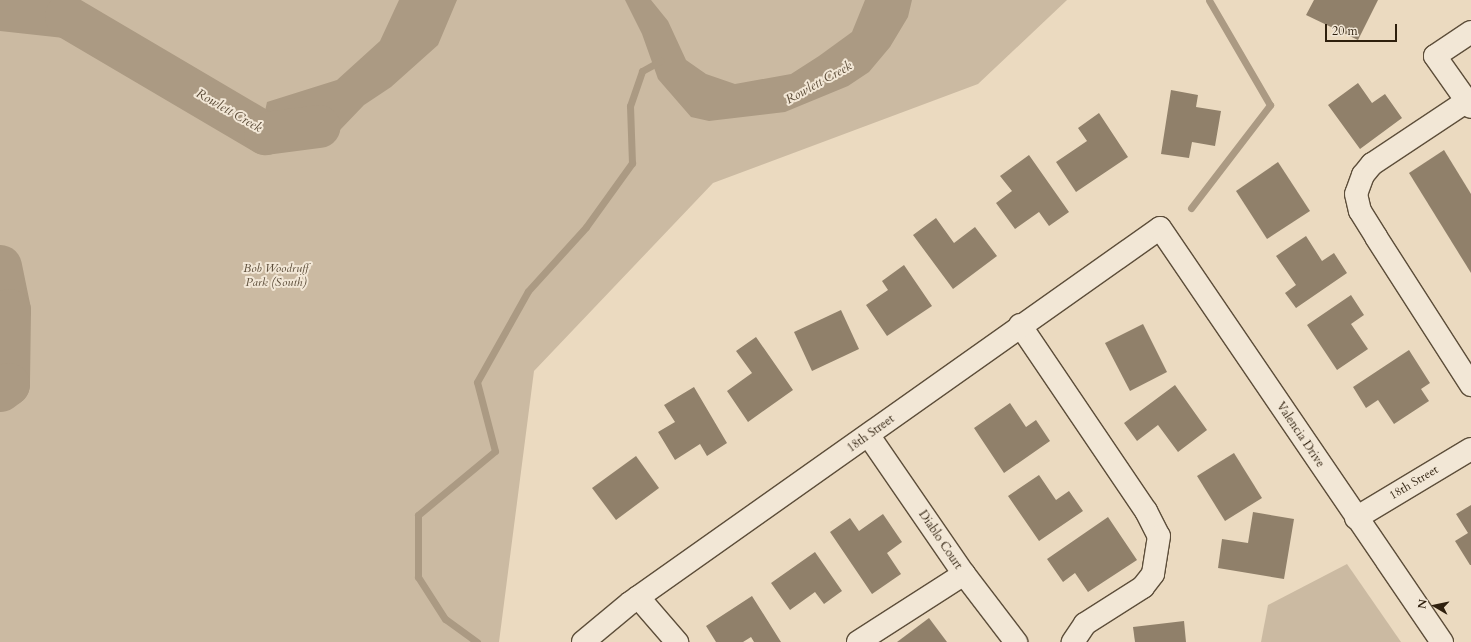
<!DOCTYPE html>
<style>
body{margin:0}
#map{position:relative;width:1471px;height:642px;overflow:hidden;background:#ebdac0;font-family:Cardo,serif}
div>[style]{position:absolute}
[style*='--x']{left:calc(var(--x)*1px);top:calc(var(--y)*1px);width:calc(var(--w)*1px);rotate:calc(var(--a)*1deg)}
.green>*{inset:0;background:#cbbaa2}
.water>*{inset:0;background:#ab9a83}
.stream>*{height:7px;margin:-3.5px;padding:0 3.5px;transform-origin:3.5px;border-radius:3.5px;background:#ab9a83}
.river>*{height:43px;margin:-21.5px;padding:0 21.5px;transform-origin:21.5px;border-radius:21.5px;background:#ab9a83}
.building>*{inset:0;background:#90806a}
.roads{filter:drop-shadow(1px 0 #5d4e3a) drop-shadow(-1px 0 #5d4e3a) drop-shadow(0 1px #5d4e3a) drop-shadow(0 -1px #5d4e3a)}
.minor>*{height:22px;margin:-11px;padding:0 11px;transform-origin:11px;border-radius:11px;background:#f2e7d6}
span{translate:-50% -50%;white-space:nowrap;text-align:center;line-height:1.15;-webkit-text-stroke:4px #f2e7d6;paint-order:stroke}
.park-label{font-size:12px;color:#5d4e3a;font-style:italic}
.street-label{font-size:12px;color:#2e1f0d}
.water-label{font-size:13px;color:#5a4a36;font-style:italic}
.north{position:absolute;left:1415px;top:586px;width:40px;height:40px;-webkit-text-stroke:3px #f2e7d6;paint-order:stroke;rotate:279deg;font-size:11px;font-weight:700;line-height:16px;text-align:center;color:#2e1f0d}
.north::after{content:'';display:block;margin:auto;width:14px;height:18px;background:#2e1f0d;clip-path:polygon(50% 0,100% 100%,50% 72%,0 100%)}
.scale{position:absolute;left:1325px;top:24px;width:72px;height:18px;box-sizing:border-box;border:2px solid #2e1f0d;border-top:0;padding-left:5px;font-size:12px;line-height:14px;white-space:nowrap;color:#2e1f0d;-webkit-text-stroke:3px #f2e7d6;paint-order:stroke}
</style>
<div id="map">
<div class="green">
<div style="clip-path:polygon(0 0,1067px 0,978px 84px,713px 183px,534px 371px,499px 642px,0 642px)"></div>
<div style="clip-path:polygon(1347px 564px,1401px 642px,1261px 642px,1268px 605px)"></div>
</div>
<div class="water">
<div style="clip-path:polygon(399px 0,457px 0,438px 45px,391px 87px,364px 105px,340px 130px,309px 145px,258px 142px,267px 102px,337px 80px,380px 41px)"></div>
<div style="clip-path:polygon(625px 0,651px 0,668px 21px,686px 60px,706px 74px,735px 84px,791px 74px,819px 56px,852px 32px,865px 0,912px 0,908px 17px,890px 47px,869px 72px,848px 86px,785px 112px,709px 121px,691px 117px,658px 79px,642px 34px)"></div>
</div>
<div class="stream">
<div style="--x:1191;--y:208;--w:130;--a:-52.5"></div>
<div style="--x:1270;--y:105;--w:121;--a:-120.2"></div>
<div style="--x:477;--y:642;--w:39;--a:-144"></div>
<div style="--x:445;--y:619;--w:50;--a:-122.7"></div>
<div style="--x:418;--y:577;--w:62;--a:-90"></div>
<div style="--x:418;--y:515;--w:100;--a:-39.7"></div>
<div style="--x:495;--y:451;--w:71;--a:-104.6"></div>
<div style="--x:477;--y:382;--w:104;--a:-60.7"></div>
<div style="--x:528;--y:291;--w:86;--a:-47.8"></div>
<div style="--x:586;--y:227;--w:79;--a:-54.3"></div>
<div style="--x:632;--y:163;--w:57;--a:-92"></div>
<div style="--x:630;--y:106;--w:37;--a:-71"></div>
<div style="--x:642;--y:71;--w:21;--a:-29"></div>
</div>
<div class="river">
<div style="--x:0;--y:9;--w:66;--a:6.1"></div>
<div style="--x:66;--y:16;--w:231;--a:30.5"></div>
<div style="--x:265;--y:133;--w:54;--a:-7.4"></div>
<div style="--x:0;--y:266;--w:45;--a:78.4"></div>
<div style="--x:9;--y:310;--w:74;--a:90.8"></div>
<div style="--x:8;--y:384;--w:10;--a:143"></div>
</div>
<div class="building">
<div style="clip-path:polygon(1314px 0,1378px 0,1358px 40px,1306px 15px)"></div>
<div style="clip-path:polygon(1358px 83px,1372px 103px,1385px 94px,1402px 118px,1360px 149px,1328px 105px)"></div>
<div style="clip-path:polygon(1171px 90px,1198px 95px,1196px 107px,1221px 111px,1215px 146px,1192px 142px,1189px 158px,1161px 154px)"></div>
<div style="clip-path:polygon(1099px 113px,1128px 157px,1076px 192px,1056px 162px,1087px 141px,1078px 128px)"></div>
<div style="clip-path:polygon(1444px 150px,1471px 194px,1471px 273px,1409px 173px)"></div>
<div style="clip-path:polygon(1029px 155px,1069px 212px,1049px 226px,1039px 212px,1015px 229px,996px 203px,1012px 191px,1000px 176px)"></div>
<div style="clip-path:polygon(1278px 162px,1310px 211px,1267px 239px,1236px 191px)"></div>
<div style="clip-path:polygon(936px 218px,954px 243px,975px 227px,997px 256px,953px 289px,913px 235px)"></div>
<div style="clip-path:polygon(1306px 236px,1322px 261px,1334px 253px,1347px 273px,1296px 308px,1285px 293px,1296px 285px,1276px 256px)"></div>
<div style="clip-path:polygon(904px 265px,932px 306px,887px 336px,866px 305px,888px 290px,882px 281px)"></div>
<div style="clip-path:polygon(1351px 295px,1364px 315px,1351px 324px,1368px 349px,1337px 370px,1307px 325px)"></div>
<div style="clip-path:polygon(841px 310px,859px 349px,812px 371px,794px 332px)"></div>
<div style="clip-path:polygon(1143px 324px,1167px 372px,1130px 391px,1105px 343px)"></div>
<div style="clip-path:polygon(756px 337px,793px 390px,748px 422px,727px 391px,752px 373px,736px 351px)"></div>
<div style="clip-path:polygon(1409px 350px,1430px 383px,1421px 389px,1429px 401px,1394px 424px,1378px 400px,1366px 408px,1353px 387px)"></div>
<div style="clip-path:polygon(1175px 385px,1207px 430px,1178px 452px,1158px 425px,1137px 441px,1124px 423px)"></div>
<div style="clip-path:polygon(694px 387px,727px 443px,707px 456px,700px 444px,675px 460px,658px 432px,675px 422px,664px 405px)"></div>
<div style="clip-path:polygon(1010px 403px,1026px 427px,1036px 420px,1050px 441px,1004px 473px,974px 428px)"></div>
<div style="clip-path:polygon(1234px 453px,1262px 498px,1225px 521px,1197px 476px)"></div>
<div style="clip-path:polygon(636px 456px,659px 488px,616px 520px,592px 488px)"></div>
<div style="clip-path:polygon(1039px 475px,1056px 500px,1069px 491px,1083px 511px,1039px 541px,1008px 496px)"></div>
<div style="clip-path:polygon(1471px 505px,1471px 565px,1470px 565px,1455px 541px,1468px 533px,1456px 514px)"></div>
<div style="clip-path:polygon(1253px 512px,1294px 519px,1284px 579px,1218px 568px,1222px 539px,1248px 543px)"></div>
<div style="clip-path:polygon(883px 514px,902px 542px,887px 553px,901px 574px,872px 594px,830px 532px,850px 518px,859px 531px)"></div>
<div style="clip-path:polygon(1108px 517px,1137px 560px,1088px 592px,1075px 573px,1063px 582px,1047px 559px)"></div>
<div style="clip-path:polygon(815px 552px,842px 591px,824px 604px,815px 592px,790px 610px,771px 583px)"></div>
<div style="clip-path:polygon(752px 596px,781px 642px,754px 642px,751px 637px,743px 642px,716px 642px,706px 626px)"></div>
<div style="clip-path:polygon(929px 618px,947px 642px,897px 642px)"></div>
<div style="clip-path:polygon(1184px 621px,1186px 642px,1135px 642px,1133px 627px)"></div>
</div>
<div class="roads">
<div class="minor">
<div style="--x:1471;--y:32;--w:43;--a:146.3"></div>
<div style="--x:1435;--y:56;--w:62;--a:54.8"></div>
<div style="--x:1467;--y:101;--w:114;--a:146.4"></div>
<div style="--x:1372;--y:164;--w:14;--a:129"></div>
<div style="--x:1363;--y:175;--w:20;--a:110"></div>
<div style="--x:1356;--y:194;--w:17;--a:77"></div>
<div style="--x:1360;--y:211;--w:31;--a:58"></div>
<div style="--x:1376;--y:237;--w:176;--a:57.3"></div>
<div style="--x:1020;--y:325;--w:225;--a:55.9"></div>
<div style="--x:1146;--y:511;--w:28;--a:63"></div>
<div style="--x:1159;--y:536;--w:38;--a:99"></div>
<div style="--x:1153;--y:574;--w:16;--a:128"></div>
<div style="--x:1143;--y:587;--w:69;--a:147.5"></div>
<div style="--x:1085;--y:624;--w:22;--a:124"></div>
<div style="--x:869;--y:436;--w:168;--a:55.5"></div>
<div style="--x:964;--y:574;--w:86;--a:52.6"></div>
<div style="--x:1356;--y:518;--w:134;--a:-31"></div>
<div style="--x:638;--y:597;--w:60;--a:49.1"></div>
<div style="--x:583;--y:642;--w:61;--a:-39.7"></div>
<div style="--x:630;--y:603;--w:649;--a:-35.28"></div>
<div style="--x:1160;--y:228;--w:501;--a:55.74"></div>
<div style="--x:858;--y:642;--w:126;--a:-32.7"></div>
</div>
</div>
<div class="park-label">
<span style="left:276px;top:276px">Bob Woodruff<br>Park (South)</span>
</div>
<div class="street-label">
<span style="left:871px;top:434px;rotate:-36deg">18th Street</span>
<span style="left:1300px;top:435px;rotate:56deg">Valencia Drive</span>
<span style="left:1414px;top:483px;rotate:-31deg">18th Street</span>
<span style="left:940px;top:540px;rotate:56deg">Diablo Court</span>
</div>
<div class="water-label">
<span style="left:819px;top:83px;rotate:-29deg">Rowlett Creek</span>
<span style="left:229px;top:111px;rotate:30deg">Rowlett Creek</span>
</div>
<div class="north">N</div>
<div class="scale">20 m</div>
</div>
